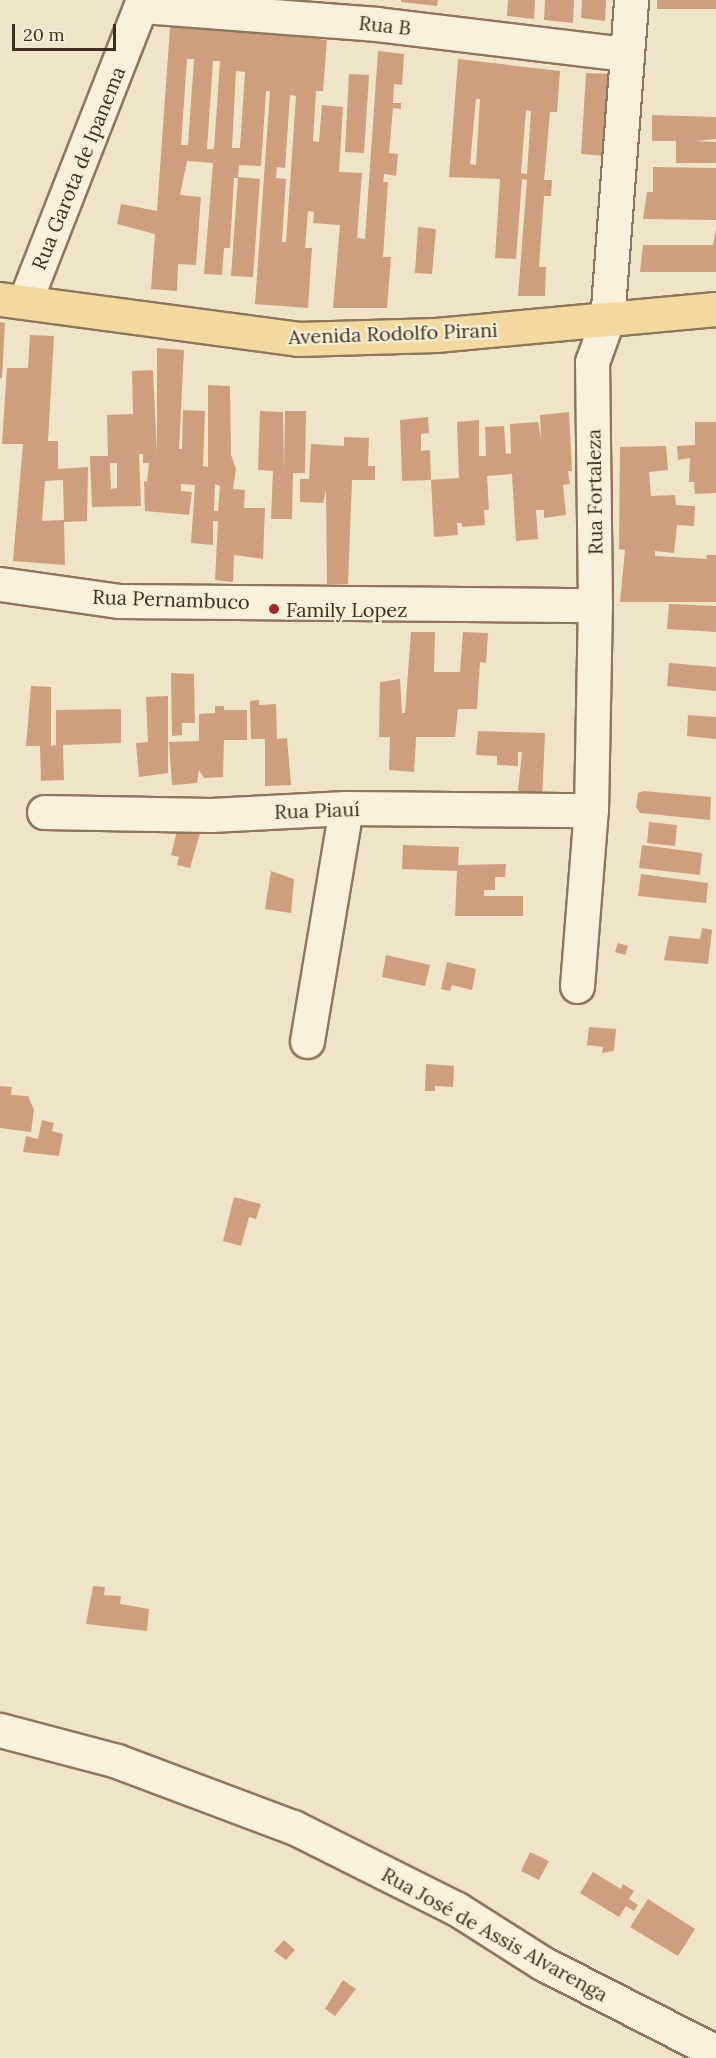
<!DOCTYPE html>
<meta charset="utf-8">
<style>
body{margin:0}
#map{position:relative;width:716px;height:2058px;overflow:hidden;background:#f0e4c8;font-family:Lora,serif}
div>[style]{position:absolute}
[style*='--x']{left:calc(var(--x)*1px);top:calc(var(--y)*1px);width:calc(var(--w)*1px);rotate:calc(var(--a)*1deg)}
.building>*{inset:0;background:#cf9f7d}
.roads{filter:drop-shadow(2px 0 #8d765c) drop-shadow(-2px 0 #8d765c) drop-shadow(0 2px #8d765c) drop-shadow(0 -2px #8d765c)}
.minor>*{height:33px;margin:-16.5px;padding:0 16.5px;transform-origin:16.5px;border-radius:16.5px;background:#faf1dc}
.major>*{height:33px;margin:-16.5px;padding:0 16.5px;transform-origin:16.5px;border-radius:16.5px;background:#f3d9a0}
.dots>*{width:16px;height:16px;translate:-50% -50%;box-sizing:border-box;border:3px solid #f7eed8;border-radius:50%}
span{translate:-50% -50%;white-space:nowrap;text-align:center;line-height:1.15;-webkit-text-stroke:4.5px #f7eed8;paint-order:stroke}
.street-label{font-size:20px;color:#3d2e20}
.poi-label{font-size:20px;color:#3d2e20}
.left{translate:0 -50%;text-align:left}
.scale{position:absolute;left:12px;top:24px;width:104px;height:27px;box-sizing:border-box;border:3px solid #3d2e20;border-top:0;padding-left:8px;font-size:18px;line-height:21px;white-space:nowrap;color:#3d2e20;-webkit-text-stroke:4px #f7eed8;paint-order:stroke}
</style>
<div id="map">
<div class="building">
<div style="clip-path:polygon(401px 0,438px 0,437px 6px,401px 2px)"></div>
<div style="clip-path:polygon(508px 0,535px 0,534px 19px,507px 16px)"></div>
<div style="clip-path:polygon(545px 0,574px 0,573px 23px,544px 20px)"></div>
<div style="clip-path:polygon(582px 0,606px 0,605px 21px,581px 18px)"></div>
<div style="clip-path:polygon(657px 0,716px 0,716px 9px,657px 9px)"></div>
<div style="clip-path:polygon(evenodd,170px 27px,221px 28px,327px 40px,323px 91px,316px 91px,313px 141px,319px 142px,322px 105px,343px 107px,339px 172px,362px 173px,357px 238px,365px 239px,378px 51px,404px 54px,402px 85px,394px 84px,393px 103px,401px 103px,401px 109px,393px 108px,389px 153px,398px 154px,396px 176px,384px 174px,383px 182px,388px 182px,383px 257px,391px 257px,387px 308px,333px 308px,340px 225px,313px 223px,314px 212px,308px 211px,305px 248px,312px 248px,308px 308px,255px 304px,270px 91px,266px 91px,261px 166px,239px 165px,238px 178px,234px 178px,230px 248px,224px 248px,222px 275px,204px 274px,213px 163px,187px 161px,180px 195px,201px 197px,196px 265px,178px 264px,177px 291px,151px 289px,155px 234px,117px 224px,121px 204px,157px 211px,170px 27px,187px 59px,194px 59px,188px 145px,181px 145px,187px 59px,170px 27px,213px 61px,220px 61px,214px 149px,207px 149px,213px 61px,170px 27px,236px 71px,245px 72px,240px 148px,232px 148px,236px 71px,170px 27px,290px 95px,296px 96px,286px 242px,282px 242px,286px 179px,276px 178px,277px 167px,285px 168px,290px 95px)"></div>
<div style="clip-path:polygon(evenodd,458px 59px,560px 71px,557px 112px,550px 112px,544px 180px,552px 180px,551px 196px,544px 196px,539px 267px,546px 267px,545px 296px,518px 296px,527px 180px,522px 179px,516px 259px,495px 258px,500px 179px,449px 177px,458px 59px,476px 99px,480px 99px,476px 165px,470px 164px,476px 99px,458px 59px,526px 110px,531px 111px,527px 174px,521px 173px,526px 110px)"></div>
<div style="clip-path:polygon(586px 73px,612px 74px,608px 156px,581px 154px)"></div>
<div style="clip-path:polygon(349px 74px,369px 75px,364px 153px,345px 152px)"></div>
<div style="clip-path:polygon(652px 115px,716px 117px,716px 139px,697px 141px,716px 142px,716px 163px,676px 163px,676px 141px,652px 141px)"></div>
<div style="clip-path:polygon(653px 167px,716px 168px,716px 220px,643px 219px,647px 192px,653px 192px)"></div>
<div style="clip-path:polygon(238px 177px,260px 179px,253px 277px,231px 276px)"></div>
<div style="clip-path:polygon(418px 227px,436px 229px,432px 274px,415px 273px)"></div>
<div style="clip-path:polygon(716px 229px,716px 272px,640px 272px,643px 245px,713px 245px)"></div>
<div style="clip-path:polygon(0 322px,5px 323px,2px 378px,0 378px)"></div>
<div style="clip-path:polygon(evenodd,30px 335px,54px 336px,48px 441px,58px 441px,58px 469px,88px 467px,87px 521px,64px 522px,65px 565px,13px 561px,23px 444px,2px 444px,7px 368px,28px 368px,30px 335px,63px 480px,64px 520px,42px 521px,45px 481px,63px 480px)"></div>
<div style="clip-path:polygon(evenodd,157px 348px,184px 350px,179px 449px,182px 449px,183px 410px,205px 411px,203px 466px,208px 467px,208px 385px,230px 386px,231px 455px,236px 469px,233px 489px,245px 490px,244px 508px,265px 508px,263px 559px,234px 555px,233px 582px,215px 580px,218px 521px,213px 521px,213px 545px,191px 543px,195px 485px,181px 484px,181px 491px,192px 492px,189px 515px,145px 511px,144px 481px,147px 482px,149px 463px,143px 463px,143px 454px,139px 454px,141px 506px,92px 507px,90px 456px,108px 456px,107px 415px,133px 414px,132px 371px,153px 370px,157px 454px,157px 348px,110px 463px,117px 463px,117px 488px,111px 489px,110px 463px,157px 348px,215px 484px,220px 486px,218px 511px,214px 511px,215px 484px)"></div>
<div style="clip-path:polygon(260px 411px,283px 412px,284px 472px,285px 411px,306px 411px,305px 473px,293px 473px,292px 519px,271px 519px,273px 471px,258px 470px)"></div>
<div style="clip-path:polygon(569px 412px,572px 471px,568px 471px,570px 484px,563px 485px,566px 515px,544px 518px,544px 510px,536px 510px,538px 539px,516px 541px,512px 474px,487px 476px,489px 510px,484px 510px,485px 525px,462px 527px,462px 523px,457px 523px,458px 535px,434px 537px,431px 480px,402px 481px,400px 420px,428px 417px,429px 433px,421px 434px,421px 451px,430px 450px,431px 480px,459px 478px,457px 422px,479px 420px,479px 456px,486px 456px,485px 427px,504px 426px,506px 454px,511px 453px,510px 424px,538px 422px,541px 439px,540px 415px)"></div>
<div style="clip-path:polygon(695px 422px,716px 422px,716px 493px,695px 494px,694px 482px,689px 482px,690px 458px,678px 460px,677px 446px,695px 445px)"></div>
<div style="clip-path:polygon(344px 437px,369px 438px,368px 466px,375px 466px,375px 480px,352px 480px,348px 584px,327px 584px,326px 490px,323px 503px,300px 502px,300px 479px,309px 479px,311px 444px,344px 446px)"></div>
<div style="clip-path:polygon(666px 446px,668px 470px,649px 472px,651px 496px,675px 495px,676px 505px,695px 506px,694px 526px,677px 525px,674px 553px,655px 551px,655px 556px,707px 559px,706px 555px,716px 555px,716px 602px,620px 602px,625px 550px,619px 549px,620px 447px)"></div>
<div style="clip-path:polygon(669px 604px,716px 606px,716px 632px,667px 629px)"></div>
<div style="clip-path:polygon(411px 632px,435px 632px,434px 672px,460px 672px,463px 632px,488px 633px,486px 663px,480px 662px,477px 709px,458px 709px,455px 737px,416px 737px,414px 772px,389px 770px,390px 737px,379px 737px,380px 682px,400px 679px,402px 713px,405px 713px)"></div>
<div style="clip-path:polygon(669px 663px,716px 667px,716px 691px,667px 686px)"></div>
<div style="clip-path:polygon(171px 673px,194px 674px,195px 723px,182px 723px,182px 735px,172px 736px)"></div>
<div style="clip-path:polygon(31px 686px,51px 687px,51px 746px,56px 745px,56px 710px,121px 709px,121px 743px,63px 745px,64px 780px,41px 781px,40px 746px,26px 746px)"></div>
<div style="clip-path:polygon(168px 696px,168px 773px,139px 777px,136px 743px,148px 742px,146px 697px)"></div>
<div style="clip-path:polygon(259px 700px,259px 705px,276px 704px,277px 739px,287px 738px,291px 785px,265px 786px,265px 739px,251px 739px,250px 701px)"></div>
<div style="clip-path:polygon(215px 706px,224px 706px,224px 710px,247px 710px,247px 740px,224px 740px,223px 777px,204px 778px,199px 770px,197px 783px,172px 785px,169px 742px,199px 741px,199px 714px,215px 713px)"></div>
<div style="clip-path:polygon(688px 715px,716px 717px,716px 739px,687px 736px)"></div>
<div style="clip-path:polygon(478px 731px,545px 733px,542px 802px,517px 801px,522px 752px,518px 752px,518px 766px,497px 765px,497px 756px,476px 755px)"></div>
<div style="clip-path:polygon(644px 791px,711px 797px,710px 820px,640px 813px,636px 807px,638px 793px)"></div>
<div style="clip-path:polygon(649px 822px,677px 825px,675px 846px,647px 843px)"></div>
<div style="clip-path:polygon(178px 827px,200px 833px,190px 868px,177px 865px,179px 857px,171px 855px)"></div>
<div style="clip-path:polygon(403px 845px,459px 847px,458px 865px,506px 864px,505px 877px,495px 877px,495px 890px,484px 890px,484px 896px,523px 896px,523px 916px,455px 916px,457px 871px,402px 869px)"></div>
<div style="clip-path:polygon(642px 845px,702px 853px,700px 875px,639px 868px)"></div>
<div style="clip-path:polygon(271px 871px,294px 879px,291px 913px,265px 909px)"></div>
<div style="clip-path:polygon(641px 874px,708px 883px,706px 903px,638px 896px)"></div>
<div style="clip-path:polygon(702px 928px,712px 930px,708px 964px,664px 960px,669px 936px,700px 939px)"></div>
<div style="clip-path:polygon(618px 943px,628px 946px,625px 955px,615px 952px)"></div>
<div style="clip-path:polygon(386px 955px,430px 965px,425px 986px,382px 977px)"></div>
<div style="clip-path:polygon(447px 962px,476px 969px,472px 990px,452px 985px,450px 991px,441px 989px)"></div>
<div style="clip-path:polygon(589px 1027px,616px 1029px,614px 1051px,602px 1053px,603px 1047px,587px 1045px)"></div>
<div style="clip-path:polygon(426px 1064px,454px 1066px,453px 1087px,435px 1086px,435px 1091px,425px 1091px)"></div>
<div style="clip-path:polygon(0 1086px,12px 1087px,11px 1095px,28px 1096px,34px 1110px,31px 1132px,0 1128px)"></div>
<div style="clip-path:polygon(42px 1120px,54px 1123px,52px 1131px,63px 1134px,59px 1156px,23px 1152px,26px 1136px,38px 1139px)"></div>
<div style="clip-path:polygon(234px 1197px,261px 1204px,256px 1219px,249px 1217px,241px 1246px,223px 1241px)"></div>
<div style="clip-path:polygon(93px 1586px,105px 1587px,104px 1595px,121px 1596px,120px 1604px,149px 1609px,147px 1631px,86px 1624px)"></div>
<div style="clip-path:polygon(530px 1852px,549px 1861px,539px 1880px,521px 1871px)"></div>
<div style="clip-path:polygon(593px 1872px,621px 1889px,623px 1884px,634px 1891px,629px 1899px,638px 1905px,634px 1911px,626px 1906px,619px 1917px,580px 1893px)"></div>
<div style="clip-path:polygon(648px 1899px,695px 1929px,678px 1956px,630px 1927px)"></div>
<div style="clip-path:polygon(284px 1940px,295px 1950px,286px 1960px,274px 1951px)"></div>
<div style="clip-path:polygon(343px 1980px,356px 1989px,335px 2016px,325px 2009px)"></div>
</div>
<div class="roads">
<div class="minor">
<div style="--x:143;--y:6;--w:235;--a:4.4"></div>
<div style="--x:377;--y:24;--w:251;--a:6.9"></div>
<div style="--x:25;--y:301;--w:323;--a:-68.6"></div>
<div style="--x:0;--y:584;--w:121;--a:8.1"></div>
<div style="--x:120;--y:601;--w:475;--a:0.5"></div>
<div style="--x:44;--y:812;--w:167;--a:1"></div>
<div style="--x:211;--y:815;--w:135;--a:-3"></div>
<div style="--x:346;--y:808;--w:245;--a:0.5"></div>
<div style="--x:577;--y:986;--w:177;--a:-85.5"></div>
<div style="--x:591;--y:810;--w:205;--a:-88.9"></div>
<div style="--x:595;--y:605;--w:243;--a:-90.7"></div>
<div style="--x:592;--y:362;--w:44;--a:-69.9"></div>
<div style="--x:607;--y:321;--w:322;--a:-85.7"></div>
<div style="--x:307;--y:1041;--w:236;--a:-80.5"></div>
<div style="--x:0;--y:1730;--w:121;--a:14.8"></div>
<div style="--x:117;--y:1761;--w:188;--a:20.6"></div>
<div style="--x:293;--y:1827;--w:183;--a:26.6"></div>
<div style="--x:457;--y:1909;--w:101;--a:32.4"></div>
<div style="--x:542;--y:1963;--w:195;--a:27.1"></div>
</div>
<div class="major">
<div style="--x:0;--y:299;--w:301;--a:7.6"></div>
<div style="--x:298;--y:339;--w:138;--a:-1.7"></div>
<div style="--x:436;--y:335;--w:281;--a:-5.3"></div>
</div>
</div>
<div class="dots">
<div style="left:274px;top:609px;background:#9e2a2b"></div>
</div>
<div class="street-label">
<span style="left:385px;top:25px;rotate:6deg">Rua B</span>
<span style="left:78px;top:168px;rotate:-68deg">Rua Garota de Ipanema</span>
<span style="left:393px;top:333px;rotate:-2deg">Avenida Rodolfo Pirani</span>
<span style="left:594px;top:492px;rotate:-91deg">Rua Fortaleza</span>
<span style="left:171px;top:599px;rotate:2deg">Rua Pernambuco</span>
<span style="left:317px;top:810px;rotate:-2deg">Rua Piauí</span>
<span style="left:495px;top:1934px;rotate:29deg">Rua José de Assis Alvarenga</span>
</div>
<div class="poi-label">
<span class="left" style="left:286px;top:609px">Family Lopez</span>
</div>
<div class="scale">20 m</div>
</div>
